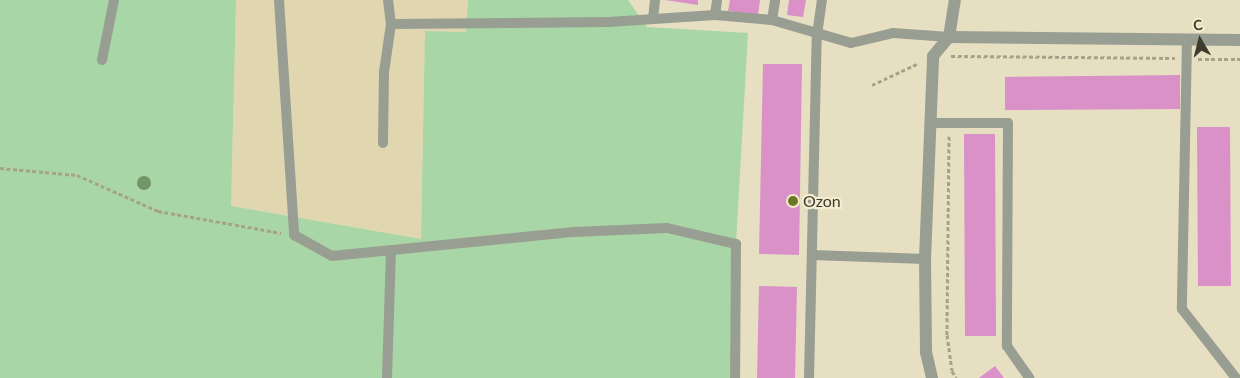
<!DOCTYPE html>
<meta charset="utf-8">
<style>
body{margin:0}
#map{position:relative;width:1240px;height:378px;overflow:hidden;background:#e6dfc1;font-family:Lato,sans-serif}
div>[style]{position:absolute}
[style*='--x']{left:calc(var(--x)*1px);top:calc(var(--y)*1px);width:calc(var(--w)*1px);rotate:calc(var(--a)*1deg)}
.built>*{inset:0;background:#e0d7b1}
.green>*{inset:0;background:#a8d6a7}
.building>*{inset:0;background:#d991c8}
.path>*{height:3px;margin-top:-1.5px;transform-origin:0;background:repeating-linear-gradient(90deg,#a7a18a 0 4px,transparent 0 6.5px)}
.lane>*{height:10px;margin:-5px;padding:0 5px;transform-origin:5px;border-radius:5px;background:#999e92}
.street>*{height:12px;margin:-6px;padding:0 6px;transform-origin:6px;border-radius:6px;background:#999e92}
.trees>*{width:14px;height:14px;margin:-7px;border-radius:50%;background:#739566}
.dots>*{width:14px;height:14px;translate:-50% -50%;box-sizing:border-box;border:2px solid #f3ecce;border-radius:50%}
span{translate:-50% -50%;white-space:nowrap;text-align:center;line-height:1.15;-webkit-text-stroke:4.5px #f3ecce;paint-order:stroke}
.poi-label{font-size:16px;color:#3e3b2f}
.left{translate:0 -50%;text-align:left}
.north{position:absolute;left:1175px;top:15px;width:50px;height:50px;-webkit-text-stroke:4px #f3ecce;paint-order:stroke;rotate:352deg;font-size:14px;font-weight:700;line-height:20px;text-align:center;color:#3e3b2f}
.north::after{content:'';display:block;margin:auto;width:18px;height:22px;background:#3e3b2f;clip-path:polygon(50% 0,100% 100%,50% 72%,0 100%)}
</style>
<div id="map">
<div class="built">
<div style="clip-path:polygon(236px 0,468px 0,466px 32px,425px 31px,421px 239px,231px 206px)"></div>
</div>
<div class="green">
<div style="clip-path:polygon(0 0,236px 0,231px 206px,421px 239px,425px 31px,466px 32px,468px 0,628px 0,647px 27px,748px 33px,736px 244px,735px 378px,0 378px)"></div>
</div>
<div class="building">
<div style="clip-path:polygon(665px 0,698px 0,698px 5px)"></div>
<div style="clip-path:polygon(730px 0,760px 0,758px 15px,728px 11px)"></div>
<div style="clip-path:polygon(789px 0,806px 0,803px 17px,787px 15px)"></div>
<div style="clip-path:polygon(763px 64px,802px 64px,799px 255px,759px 254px)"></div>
<div style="clip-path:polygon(1180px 75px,1180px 109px,1005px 110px,1005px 77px)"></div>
<div style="clip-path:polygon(1197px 127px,1230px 127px,1231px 286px,1198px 286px)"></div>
<div style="clip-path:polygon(964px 134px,995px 134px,996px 336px,965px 336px)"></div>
<div style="clip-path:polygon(759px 286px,797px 287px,795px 378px,757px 378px)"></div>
<div style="clip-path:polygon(995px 366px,1004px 378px,979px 378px)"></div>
</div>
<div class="path">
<div style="--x:951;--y:56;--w:224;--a:0.5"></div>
<div style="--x:1198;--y:59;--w:42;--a:0"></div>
<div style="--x:872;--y:85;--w:52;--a:-25.1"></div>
<div style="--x:949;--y:136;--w:199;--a:90.6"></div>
<div style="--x:947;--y:335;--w:36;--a:82"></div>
<div style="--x:952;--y:371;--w:8;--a:60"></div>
<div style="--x:0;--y:168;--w:77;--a:5.2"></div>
<div style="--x:77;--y:175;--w:89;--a:24"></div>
<div style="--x:158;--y:211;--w:125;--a:10.1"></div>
</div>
<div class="lane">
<div style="--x:279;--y:0;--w:235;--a:86.3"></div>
<div style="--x:294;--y:235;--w:43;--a:28.9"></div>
<div style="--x:332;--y:256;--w:243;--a:-5.7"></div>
<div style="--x:574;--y:232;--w:93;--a:-2.5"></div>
<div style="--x:667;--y:228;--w:71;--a:13.1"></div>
<div style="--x:736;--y:244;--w:134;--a:90.4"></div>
<div style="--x:388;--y:0;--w:24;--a:83"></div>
<div style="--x:391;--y:24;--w:218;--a:-0.5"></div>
<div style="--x:609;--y:22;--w:106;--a:-3.8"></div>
<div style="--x:715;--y:15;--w:57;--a:5"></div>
<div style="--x:772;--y:20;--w:82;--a:16.2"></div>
<div style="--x:851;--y:43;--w:43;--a:-13.4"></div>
<div style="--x:893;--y:33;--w:56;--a:4.1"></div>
<div style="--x:715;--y:15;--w:15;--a:-82"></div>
<div style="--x:653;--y:19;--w:19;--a:-84"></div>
<div style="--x:772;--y:20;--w:20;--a:-81"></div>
<div style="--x:1187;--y:39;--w:270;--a:91.1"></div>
<div style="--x:1182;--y:309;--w:88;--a:52"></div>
<div style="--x:102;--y:60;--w:61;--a:-78.7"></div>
<div style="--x:930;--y:123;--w:78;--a:0"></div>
<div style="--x:1008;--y:123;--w:223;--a:90.3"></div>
<div style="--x:1007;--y:346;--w:39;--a:55"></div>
<div style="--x:383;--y:143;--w:71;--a:-89.2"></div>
<div style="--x:384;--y:72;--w:49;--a:-81.7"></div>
<div style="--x:812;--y:255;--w:113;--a:2"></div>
<div style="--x:387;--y:378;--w:125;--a:-88.2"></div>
<div style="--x:809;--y:378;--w:343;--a:-88.7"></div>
<div style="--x:817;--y:35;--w:35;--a:-82"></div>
</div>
<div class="street">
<div style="--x:949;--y:37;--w:291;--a:0.6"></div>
<div style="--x:932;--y:378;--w:26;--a:-103"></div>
<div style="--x:926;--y:353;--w:94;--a:-90.6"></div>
<div style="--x:925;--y:259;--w:203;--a:-87.7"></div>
<div style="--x:933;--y:56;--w:25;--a:-50"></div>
<div style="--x:949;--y:37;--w:37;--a:-81"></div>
</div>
<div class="trees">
<div style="left:144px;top:183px"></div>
</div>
<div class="dots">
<div style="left:793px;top:201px;background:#6a7825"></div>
</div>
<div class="poi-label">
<span class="left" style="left:803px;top:201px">Ozon</span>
</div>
<div class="north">С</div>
</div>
